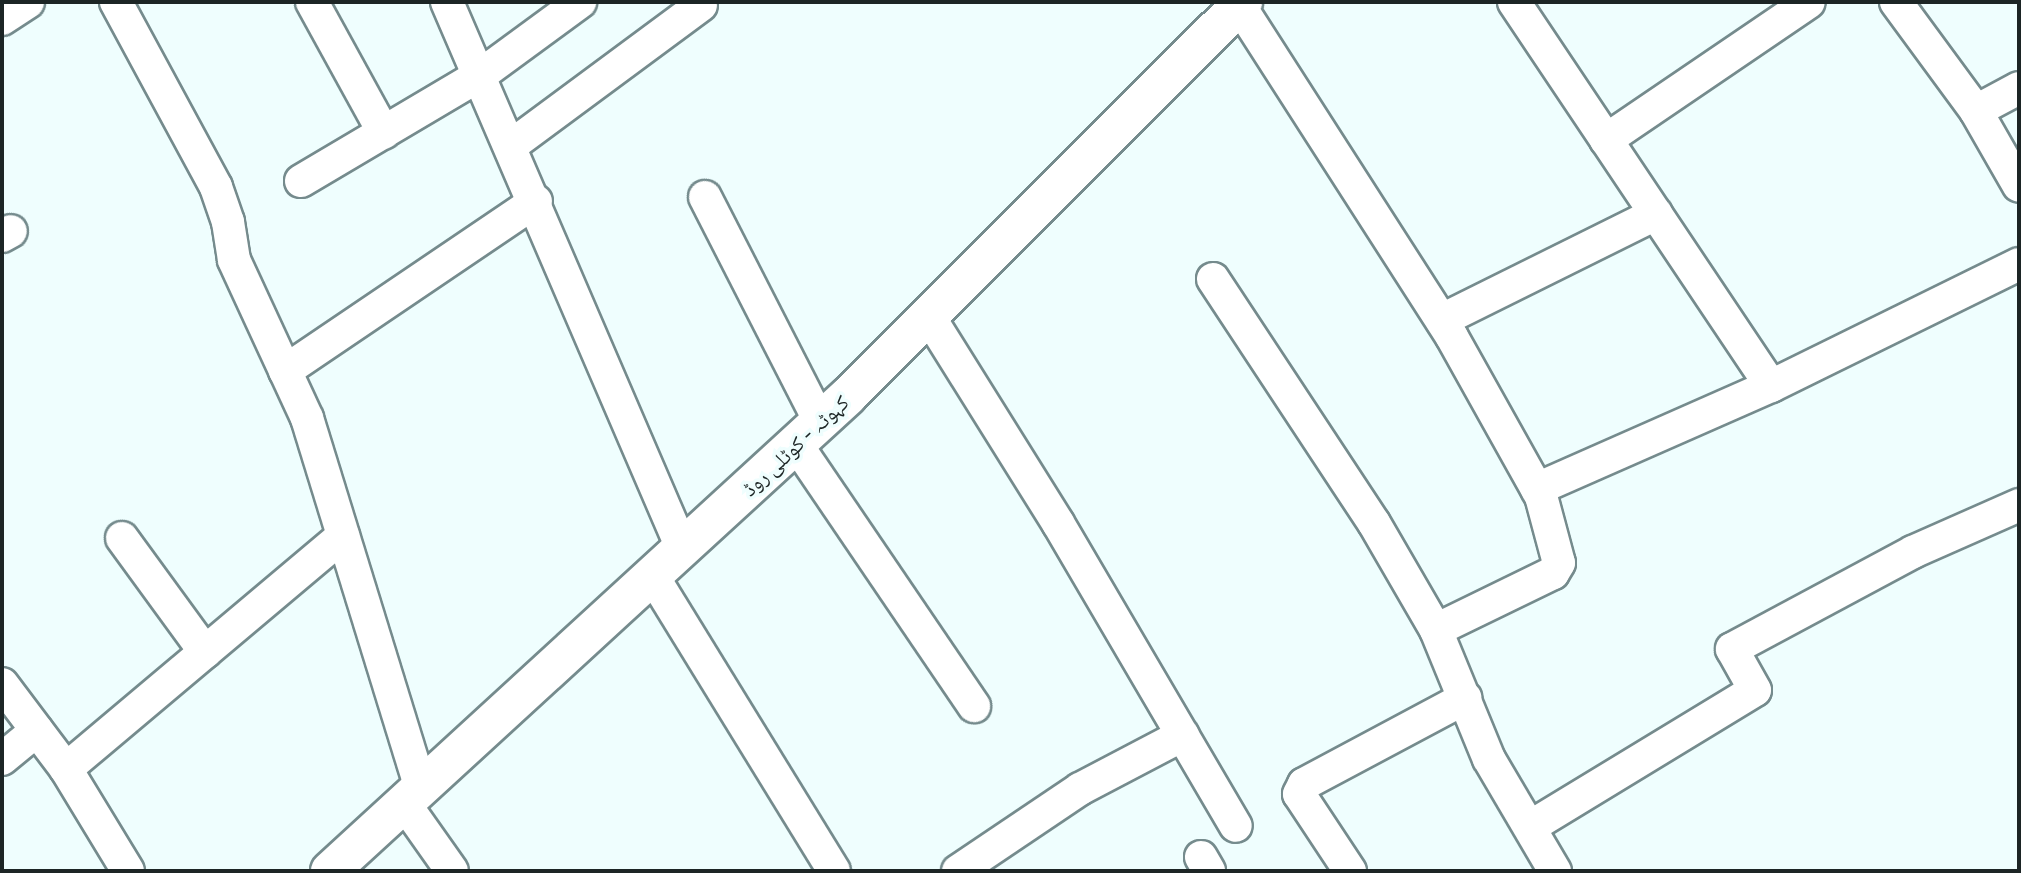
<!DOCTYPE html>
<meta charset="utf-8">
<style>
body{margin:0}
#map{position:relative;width:2021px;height:873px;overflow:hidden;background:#effefe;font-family:Commissioner,"Noto Naskh Arabic",sans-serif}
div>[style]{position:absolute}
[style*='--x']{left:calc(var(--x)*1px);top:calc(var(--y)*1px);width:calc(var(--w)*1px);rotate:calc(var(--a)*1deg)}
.roads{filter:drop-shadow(2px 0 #758b8d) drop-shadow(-2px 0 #758b8d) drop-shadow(0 2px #758b8d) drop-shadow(0 -2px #758b8d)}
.minor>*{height:32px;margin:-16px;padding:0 16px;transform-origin:16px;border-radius:16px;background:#fff}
.major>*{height:38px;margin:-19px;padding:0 19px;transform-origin:19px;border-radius:19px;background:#fff}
span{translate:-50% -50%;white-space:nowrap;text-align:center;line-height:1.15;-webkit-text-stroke:7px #effefe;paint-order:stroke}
.street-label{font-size:21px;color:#1c2525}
.frame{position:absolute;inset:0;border:4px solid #1c2525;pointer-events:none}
</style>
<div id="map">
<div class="roads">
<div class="minor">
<div style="--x:116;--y:2;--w:210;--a:61.6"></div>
<div style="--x:216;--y:187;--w:37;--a:71"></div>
<div style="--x:228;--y:222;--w:38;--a:81"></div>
<div style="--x:234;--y:260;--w:174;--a:65.2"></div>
<div style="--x:307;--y:418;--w:387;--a:72.9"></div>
<div style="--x:312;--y:2;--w:149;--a:61.2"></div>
<div style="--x:447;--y:2;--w:594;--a:66.71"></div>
<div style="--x:1514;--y:2;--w:462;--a:56.2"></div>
<div style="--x:1896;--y:2;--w:135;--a:53.7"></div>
<div style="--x:1976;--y:111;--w:86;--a:60.2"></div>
<div style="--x:1239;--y:5;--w:394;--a:57.3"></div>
<div style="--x:1452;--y:337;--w:182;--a:60.8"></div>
<div style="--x:1541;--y:496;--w:69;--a:75"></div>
<div style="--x:1559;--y:563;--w:12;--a:121"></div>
<div style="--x:1553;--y:573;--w:130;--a:154"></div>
<div style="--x:2;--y:19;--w:31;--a:-33"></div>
<div style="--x:1976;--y:111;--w:49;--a:-28.1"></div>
<div style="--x:1606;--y:140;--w:245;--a:-34.2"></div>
<div style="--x:512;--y:145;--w:235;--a:-36.5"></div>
<div style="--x:301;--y:181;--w:210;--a:-30.6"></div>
<div style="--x:482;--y:74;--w:122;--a:-36.3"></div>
<div style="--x:705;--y:197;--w:253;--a:62.9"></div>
<div style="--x:2;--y:236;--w:10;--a:-29"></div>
<div style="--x:1213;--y:279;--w:292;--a:56.6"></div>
<div style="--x:1374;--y:523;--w:124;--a:59.9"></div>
<div style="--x:1436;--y:630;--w:139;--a:67.7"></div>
<div style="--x:1489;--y:759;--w:130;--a:59.5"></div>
<div style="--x:928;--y:315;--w:245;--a:58"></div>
<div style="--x:1058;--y:523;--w:351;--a:59.6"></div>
<div style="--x:1442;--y:320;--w:239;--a:-26.4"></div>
<div style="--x:285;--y:371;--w:303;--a:-34.1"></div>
<div style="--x:796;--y:444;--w:317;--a:55.8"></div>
<div style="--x:1537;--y:489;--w:256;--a:-23.8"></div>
<div style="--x:1771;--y:386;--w:276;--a:-26.2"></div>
<div style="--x:122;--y:538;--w:141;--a:53.9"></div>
<div style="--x:652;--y:575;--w:347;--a:58.4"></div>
<div style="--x:2;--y:684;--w:106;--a:53"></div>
<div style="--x:66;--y:769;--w:119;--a:58.7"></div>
<div style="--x:2;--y:759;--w:45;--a:-39.6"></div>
<div style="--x:66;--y:769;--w:362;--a:-40.1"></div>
<div style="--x:404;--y:803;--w:83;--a:54.8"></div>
<div style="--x:1530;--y:827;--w:263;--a:-31.3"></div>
<div style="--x:1755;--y:690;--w:47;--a:-119.3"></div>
<div style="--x:1732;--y:649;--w:205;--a:-28.2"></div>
<div style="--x:1913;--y:552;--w:116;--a:-23.9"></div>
<div style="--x:1201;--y:857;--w:16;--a:60"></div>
<div style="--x:958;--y:871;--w:147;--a:-33.9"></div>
<div style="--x:1080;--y:789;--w:116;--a:-27.7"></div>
<div style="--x:1350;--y:871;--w:92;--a:-123.5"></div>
<div style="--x:1299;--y:794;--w:11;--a:-63"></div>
<div style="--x:1304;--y:784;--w:183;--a:-28.1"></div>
</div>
<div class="major">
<div style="--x:330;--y:871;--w:703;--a:-42.52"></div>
<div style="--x:848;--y:396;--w:558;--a:-44.93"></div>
</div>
</div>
<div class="street-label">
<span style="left:795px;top:445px;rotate:-43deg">کہوٹہ - کوٹلی روڈ</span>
</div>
<div class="frame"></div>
</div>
